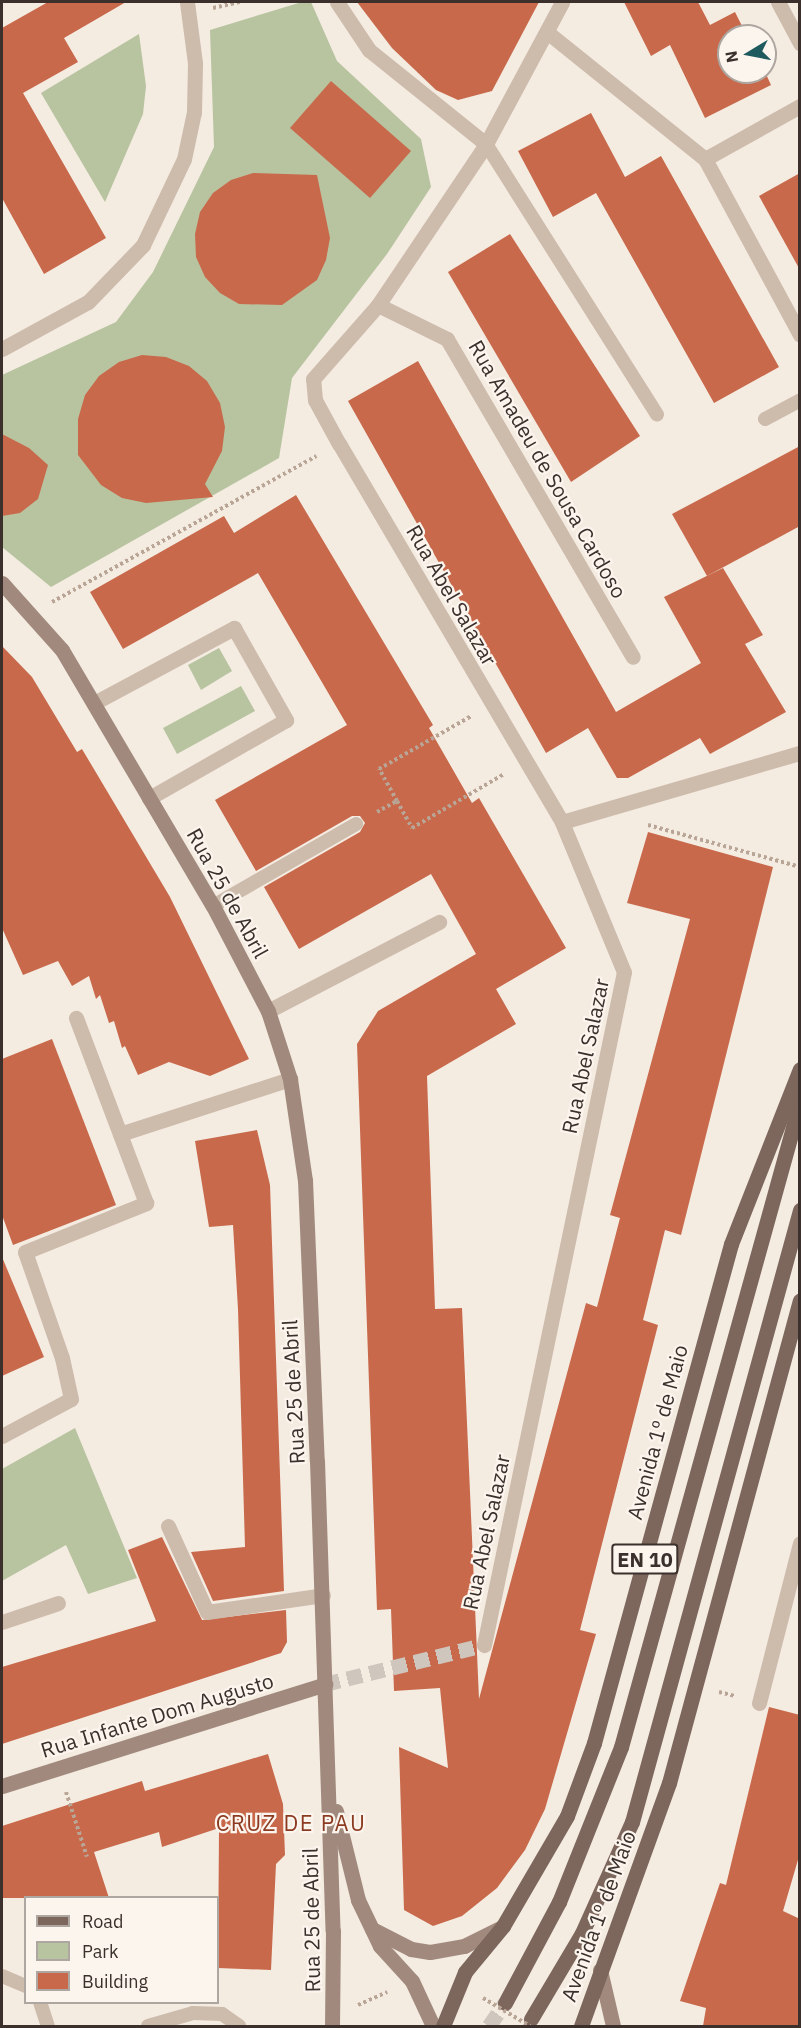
<!DOCTYPE html>
<meta charset="utf-8">
<style>
body{margin:0}
#map{position:relative;width:801px;height:2028px;overflow:hidden;background:#f4ebe1;font-family:"IBM Plex Sans",sans-serif}
div>[style]{position:absolute}
[style*='--x']{left:calc(var(--x)*1px);top:calc(var(--y)*1px);width:calc(var(--w)*1px);rotate:calc(var(--a)*1deg)}
.green>*{inset:0;background:#b8c4a0}
.building>*{inset:0;background:#c8694b}
.street-tunnel>*{height:15px;margin-top:-7.5px;transform-origin:0;background:repeating-linear-gradient(90deg,#cfc6bd 0 15px,transparent 0 23px)}
.primary-tunnel>*{height:15px;margin-top:-7.5px;transform-origin:0;background:repeating-linear-gradient(90deg,#cfc6bd 0 15px,transparent 0 23px)}
.path>*{height:4px;margin-top:-2px;transform-origin:0;background:repeating-linear-gradient(90deg,#b9a596 0 3px,transparent 0 6px)}
.lane>*{height:14px;margin:-7px;padding:0 7px;transform-origin:7px;border-radius:7px;background:#cdbbac}
.street>*{height:15px;margin:-7.5px;padding:0 7.5px;transform-origin:7.5px;border-radius:7.5px;background:#cdbbac}
.secondary>*{height:15px;margin:-7.5px;padding:0 7.5px;transform-origin:7.5px;border-radius:7.5px;background:#a18a7d}
.primary>*{height:15px;margin:-7.5px;padding:0 7.5px;transform-origin:7.5px;border-radius:7.5px;background:#7d675c}
.path-bridge>*{height:4px;margin-top:-2px;transform-origin:0;background:repeating-linear-gradient(90deg,#b9a596 0 3px,transparent 0 6px)}
span{translate:-50% -50%;white-space:nowrap;text-align:center;line-height:1.15;-webkit-text-stroke:4.5px #fbf5ee;paint-order:stroke}
.shield-label span{padding:2px 4px;background:#fbf5ee;border:2px solid;border-radius:4px;-webkit-text-stroke-width:0}
.shield-label{font-size:20px;color:#3b302b;font-weight:700}
.street-label{font-size:21px;color:#3b302b}
.neighbourhood-label{font-size:22px;color:#8c3b22;letter-spacing:1.5px}
.frame{position:absolute;inset:0;border:3px solid #3b302b;pointer-events:none}
.legend{position:absolute;left:24px;top:1896px;width:195px;height:108px;box-sizing:border-box;background:#fbf5ee;border:2px solid #aea6a0;margin:0;padding:8px 10px;list-style:none;font-size:18px;color:#3b302b}
.legend li{display:flex;align-items:center;gap:12px;height:30px}
.legend b{width:30px;border:2px solid #aea6a0}
.north{position:absolute;left:717px;top:24px;width:60px;height:60px;box-sizing:border-box;background:#fbf5ee;border:2px solid #aea6a0;border-radius:50%;rotate:260deg;font-size:16px;font-weight:700;line-height:24px;text-align:center;color:#3b302b}
.north::after{content:'';display:block;margin:auto;width:21px;height:27px;background:#1f5a5e;clip-path:polygon(50% 0,100% 100%,50% 72%,0 100%)}
</style>
<div id="map">
<div class="green">
<div style="clip-path:polygon(302px 2px,311px 2px,337px 61px,421px 139px,431px 187px,387px 254px,292px 378px,279px 458px,51px 587px,2px 547px,2px 375px,116px 322px,153px 272px,214px 147px,210px 30px)"></div>
<div style="clip-path:polygon(139px 34px,146px 86px,143px 114px,105px 202px,41px 93px)"></div>
<div style="clip-path:polygon(219px 648px,232px 671px,201px 690px,188px 665px)"></div>
<div style="clip-path:polygon(241px 686px,255px 711px,177px 754px,163px 728px)"></div>
<div style="clip-path:polygon(75px 1428px,137px 1578px,88px 1594px,66px 1545px,2px 1581px,2px 1469px)"></div>
</div>
<div class="building">
<div style="clip-path:polygon(48px 2px,126px 2px,64px 38px,78px 62px,23px 93px,106px 238px,44px 274px,2px 198px,2px 28px)"></div>
<div style="clip-path:polygon(357px 2px,539px 2px,492px 91px,458px 100px,436px 90px,392px 48px)"></div>
<div style="clip-path:polygon(624px 2px,698px 2px,710px 25px,735px 12px,747px 36px,729px 36px,729px 72px,765px 72px,771px 85px,705px 118px,670px 45px,651px 56px)"></div>
<div style="clip-path:polygon(331px 81px,411px 151px,370px 198px,290px 128px)"></div>
<div style="clip-path:polygon(591px 113px,625px 177px,661px 156px,779px 367px,714px 403px,596px 193px,553px 217px,518px 151px)"></div>
<div style="clip-path:polygon(253px 173px,317px 175px,330px 238px,326px 260px,317px 280px,282px 305px,239px 304px,220px 293px,205px 277px,196px 257px,195px 234px,200px 212px,213px 193px,231px 180px)"></div>
<div style="clip-path:polygon(800px 173px,800px 270px,759px 196px)"></div>
<div style="clip-path:polygon(510px 234px,640px 436px,571px 482px,448px 272px)"></div>
<div style="clip-path:polygon(142px 355px,166px 357px,189px 366px,207px 381px,220px 403px,225px 427px,222px 451px,205px 484px,213px 497px,146px 503px,122px 498px,101px 485px,78px 455px,78px 419px,85px 395px,99px 376px,119px 362px)"></div>
<div style="clip-path:polygon(418px 361px,616px 712px,701px 663px,664px 597px,723px 568px,763px 635px,745px 644px,786px 712px,710px 754px,700px 738px,628px 778px,617px 778px,588px 728px,546px 753px,348px 401px)"></div>
<div style="clip-path:polygon(2px 434px,29px 448px,48px 465px,38px 499px,20px 513px,2px 516px)"></div>
<div style="clip-path:polygon(800px 446px,800px 526px,707px 576px,672px 514px)"></div>
<div style="clip-path:polygon(296px 495px,433px 725px,429px 728px,472px 803px,479px 798px,566px 948px,496px 989px,516px 1024px,427px 1076px,435px 1309px,462px 1308px,479px 1699px,586px 1303px,597px 1307px,620px 1218px,610px 1215px,690px 919px,627px 903px,648px 832px,773px 867px,681px 1235px,665px 1230px,643px 1320px,658px 1325px,580px 1630px,596px 1634px,545px 1809px,525px 1850px,497px 1888px,462px 1916px,433px 1926px,404px 1910px,399px 1747px,448px 1768px,440px 1688px,394px 1691px,391px 1609px,377px 1610px,357px 1044px,378px 1011px,476px 954px,431px 874px,299px 949px,264px 887px,360px 832px,365px 823px,360px 816px,352px 816px,256px 871px,215px 800px,347px 725px,258px 573px,123px 649px,90px 592px,224px 516px,234px 533px)"></div>
<div style="clip-path:polygon(2px 646px,32px 677px,77px 752px,82px 749px,170px 897px,249px 1059px,210px 1076px,169px 1062px,138px 1075px,125px 1046px,122px 1048px,114px 1021px,109px 1023px,100px 995px,96px 999px,89px 976px,72px 986px,58px 961px,23px 975px,2px 928px)"></div>
<div style="clip-path:polygon(52px 1039px,116px 1205px,13px 1245px,2px 1215px,2px 1059px)"></div>
<div style="clip-path:polygon(257px 1130px,270px 1185px,284px 1591px,213px 1601px,191px 1552px,245px 1547px,238px 1309px,233px 1225px,209px 1227px,195px 1141px)"></div>
<div style="clip-path:polygon(2px 1257px,44px 1357px,2px 1376px)"></div>
<div style="clip-path:polygon(162px 1537px,202px 1620px,286px 1610px,287px 1642px,281px 1653px,2px 1744px,2px 1667px,156px 1621px,128px 1550px)"></div>
<div style="clip-path:polygon(769px 1707px,800px 1715px,800px 1853px,783px 1911px,800px 1919px,800px 2026px,703px 2026px,706px 2008px,680px 2001px,720px 1883px,726px 1885px)"></div>
<div style="clip-path:polygon(268px 1754px,283px 1804px,285px 1855px,276px 1864px,271px 1970px,218px 1968px,219px 1828px,162px 1847px,159px 1832px,94px 1852px,109px 1898px,2px 1898px,2px 1826px,142px 1781px,145px 1791px)"></div>
</div>
<div class="street-tunnel">
<div style="--x:325;--y:1684;--w:164;--a:-13.8"></div>
</div>
<div class="primary-tunnel">
<div style="--x:489;--y:2026;--w:28;--a:-55"></div>
</div>
<div class="path">
<div style="--x:213;--y:8;--w:28;--a:-13"></div>
<div style="--x:52;--y:602;--w:302;--a:-28.9"></div>
<div style="--x:397;--y:801;--w:37;--a:-119"></div>
<div style="--x:379;--y:769;--w:106;--a:-29.9"></div>
<div style="--x:377;--y:812;--w:23;--a:-29"></div>
<div style="--x:397;--y:801;--w:31;--a:61"></div>
<div style="--x:412;--y:828;--w:107;--a:-30.4"></div>
<div style="--x:648;--y:825;--w:158;--a:15.4"></div>
<div style="--x:719;--y:1692;--w:16;--a:14"></div>
<div style="--x:66;--y:1792;--w:68;--a:72.1"></div>
<div style="--x:358;--y:2005;--w:32;--a:-24"></div>
</div>
<div class="lane">
<div style="--x:486;--y:144;--w:320;--a:57.7"></div>
<div style="--x:765;--y:419;--w:40;--a:-28"></div>
<div style="--x:213;--y:906;--w:165;--a:-29.8"></div>
<div style="--x:2;--y:1976;--w:26;--a:23"></div>
<div style="--x:40;--y:2002;--w:25;--a:72"></div>
<div style="--x:148;--y:2026;--w:47;--a:-16.1"></div>
<div style="--x:193;--y:2013;--w:29;--a:2"></div>
<div style="--x:222;--y:2014;--w:21;--a:35"></div>
</div>
<div class="street">
<div style="--x:337;--y:2;--w:58;--a:56.3"></div>
<div style="--x:369;--y:50;--w:150;--a:38.8"></div>
<div style="--x:778;--y:2;--w:47;--a:61.8"></div>
<div style="--x:547;--y:32;--w:203;--a:38.8"></div>
<div style="--x:705;--y:159;--w:200;--a:61.6"></div>
<div style="--x:705;--y:159;--w:109;--a:-29.2"></div>
<div style="--x:378;--y:305;--w:77;--a:26.2"></div>
<div style="--x:447;--y:339;--w:368;--a:59.7"></div>
<div style="--x:2;--y:349;--w:98;--a:-28.7"></div>
<div style="--x:88;--y:302;--w:79;--a:-46"></div>
<div style="--x:143;--y:245;--w:95;--a:-64.5"></div>
<div style="--x:184;--y:159;--w:48;--a:-78"></div>
<div style="--x:194;--y:112;--w:49;--a:-88.8"></div>
<div style="--x:195;--y:63;--w:62;--a:-97.5"></div>
<div style="--x:94;--y:703;--w:159;--a:-28.2"></div>
<div style="--x:234;--y:628;--w:106;--a:60.5"></div>
<div style="--x:286;--y:720;--w:158;--a:150.3"></div>
<div style="--x:562;--y:822;--w:248;--a:-16.2"></div>
<div style="--x:268;--y:1011;--w:193;--a:-27.5"></div>
<div style="--x:120;--y:1134;--w:179;--a:-17.9"></div>
<div style="--x:2;--y:1436;--w:78;--a:-28.2"></div>
<div style="--x:71;--y:1399;--w:42;--a:-102.4"></div>
<div style="--x:62;--y:1358;--w:112;--a:-109.2"></div>
<div style="--x:25;--y:1252;--w:131;--a:-22"></div>
<div style="--x:146;--y:1203;--w:198;--a:-110.7"></div>
<div style="--x:168;--y:1526;--w:94;--a:65.6"></div>
<div style="--x:207;--y:1612;--w:117;--a:-8.3"></div>
<div style="--x:2;--y:1622;--w:59;--a:-18.7"></div>
<div style="--x:484;--y:1645;--w:687;--a:-78.25"></div>
<div style="--x:624;--y:972;--w:162;--a:-112.5"></div>
<div style="--x:562;--y:822;--w:439;--a:-120.5"></div>
<div style="--x:339;--y:444;--w:50;--a:-118.6"></div>
<div style="--x:315;--y:400;--w:21;--a:-95"></div>
<div style="--x:313;--y:379;--w:98;--a:-48.7"></div>
<div style="--x:378;--y:305;--w:194;--a:-56.1"></div>
<div style="--x:486;--y:144;--w:161;--a:-61.8"></div>
<div style="--x:759;--y:1703;--w:165;--a:-75.6"></div>
</div>
<div class="secondary">
<div style="--x:2;--y:583;--w:90;--a:48.2"></div>
<div style="--x:62;--y:650;--w:297;--a:59.5"></div>
<div style="--x:213;--y:906;--w:119;--a:62.4"></div>
<div style="--x:268;--y:1011;--w:71;--a:72.1"></div>
<div style="--x:290;--y:1079;--w:102;--a:81.6"></div>
<div style="--x:305;--y:1180;--w:281;--a:87.6"></div>
<div style="--x:317;--y:1461;--w:470;--a:88.1"></div>
<div style="--x:333;--y:1931;--w:95;--a:90.6"></div>
<div style="--x:2;--y:1786;--w:339;--a:-17.5"></div>
<div style="--x:336;--y:1811;--w:92;--a:76.1"></div>
<div style="--x:358;--y:1900;--w:51;--a:64.4"></div>
<div style="--x:380;--y:1946;--w:47;--a:47.6"></div>
<div style="--x:412;--y:1981;--w:50;--a:65"></div>
<div style="--x:372;--y:1929;--w:44;--a:27.1"></div>
<div style="--x:411;--y:1949;--w:19;--a:9"></div>
<div style="--x:430;--y:1952;--w:35;--a:-10"></div>
<div style="--x:464;--y:1946;--w:40;--a:-26.6"></div>
<div style="--x:600;--y:1970;--w:57;--a:76.9"></div>
</div>
<div class="primary">
<div style="--x:505;--y:2003;--w:115;--a:-61.9"></div>
<div style="--x:559;--y:1902;--w:167;--a:-68.2"></div>
<div style="--x:621;--y:1747;--w:669;--a:-74.49"></div>
<div style="--x:531;--y:2019;--w:100;--a:-59.3"></div>
<div style="--x:582;--y:1933;--w:122;--a:-65.8"></div>
<div style="--x:632;--y:1822;--w:635;--a:-74.65"></div>
<div style="--x:443;--y:2026;--w:58;--a:-67.8"></div>
<div style="--x:465;--y:1972;--w:60;--a:-50.4"></div>
<div style="--x:503;--y:1926;--w:127;--a:-59.8"></div>
<div style="--x:567;--y:1816;--w:78;--a:-69.7"></div>
<div style="--x:594;--y:1743;--w:517;--a:-74.65"></div>
<div style="--x:731;--y:1244;--w:188;--a:-68.5"></div>
<div style="--x:581;--y:2026;--w:258;--a:-70.1"></div>
<div style="--x:669;--y:1783;--w:500;--a:-74.83"></div>
</div>
<div class="path-bridge">
<div style="--x:483;--y:1998;--w:55;--a:30.8"></div>
</div>
<div class="shield-label">
<span style="left:645px;top:1559px">EN 10</span>
</div>
<div class="street-label">
<span style="left:548px;top:469px;rotate:60deg">Rua Amadeu de Sousa Cardoso</span>
<span style="left:452px;top:595px;rotate:60deg">Rua Abel Salazar</span>
<span style="left:228px;top:893px;rotate:61deg">Rua 25 de Abril</span>
<span style="left:585px;top:1056px;rotate:-78deg">Rua Abel Salazar</span>
<span style="left:293px;top:1392px;rotate:-93deg">Rua 25 de Abril</span>
<span style="left:657px;top:1432px;rotate:-75deg">Avenida 1º de Maio</span>
<span style="left:486px;top:1532px;rotate:-78deg">Rua Abel Salazar</span>
<span style="left:157px;top:1715px;rotate:-17deg">Rua Infante Dom Augusto</span>
<span style="left:598px;top:1916px;rotate:-70deg">Avenida 1º de Maio</span>
<span style="left:311px;top:1920px;rotate:-91deg">Rua 25 de Abril</span>
</div>
<div class="neighbourhood-label">
<span style="left:291px;top:1823px">CRUZ DE PAU</span>
</div>
<div class="frame"></div>
<ul class="legend">
<li><b style="height:8px;background:#7d675c"></b>Road</li>
<li><b style="height:16px;background:#b8c4a0"></b>Park</li>
<li><b style="height:16px;background:#c8694b"></b>Building</li>
</ul>
<div class="north">N</div>
</div>
